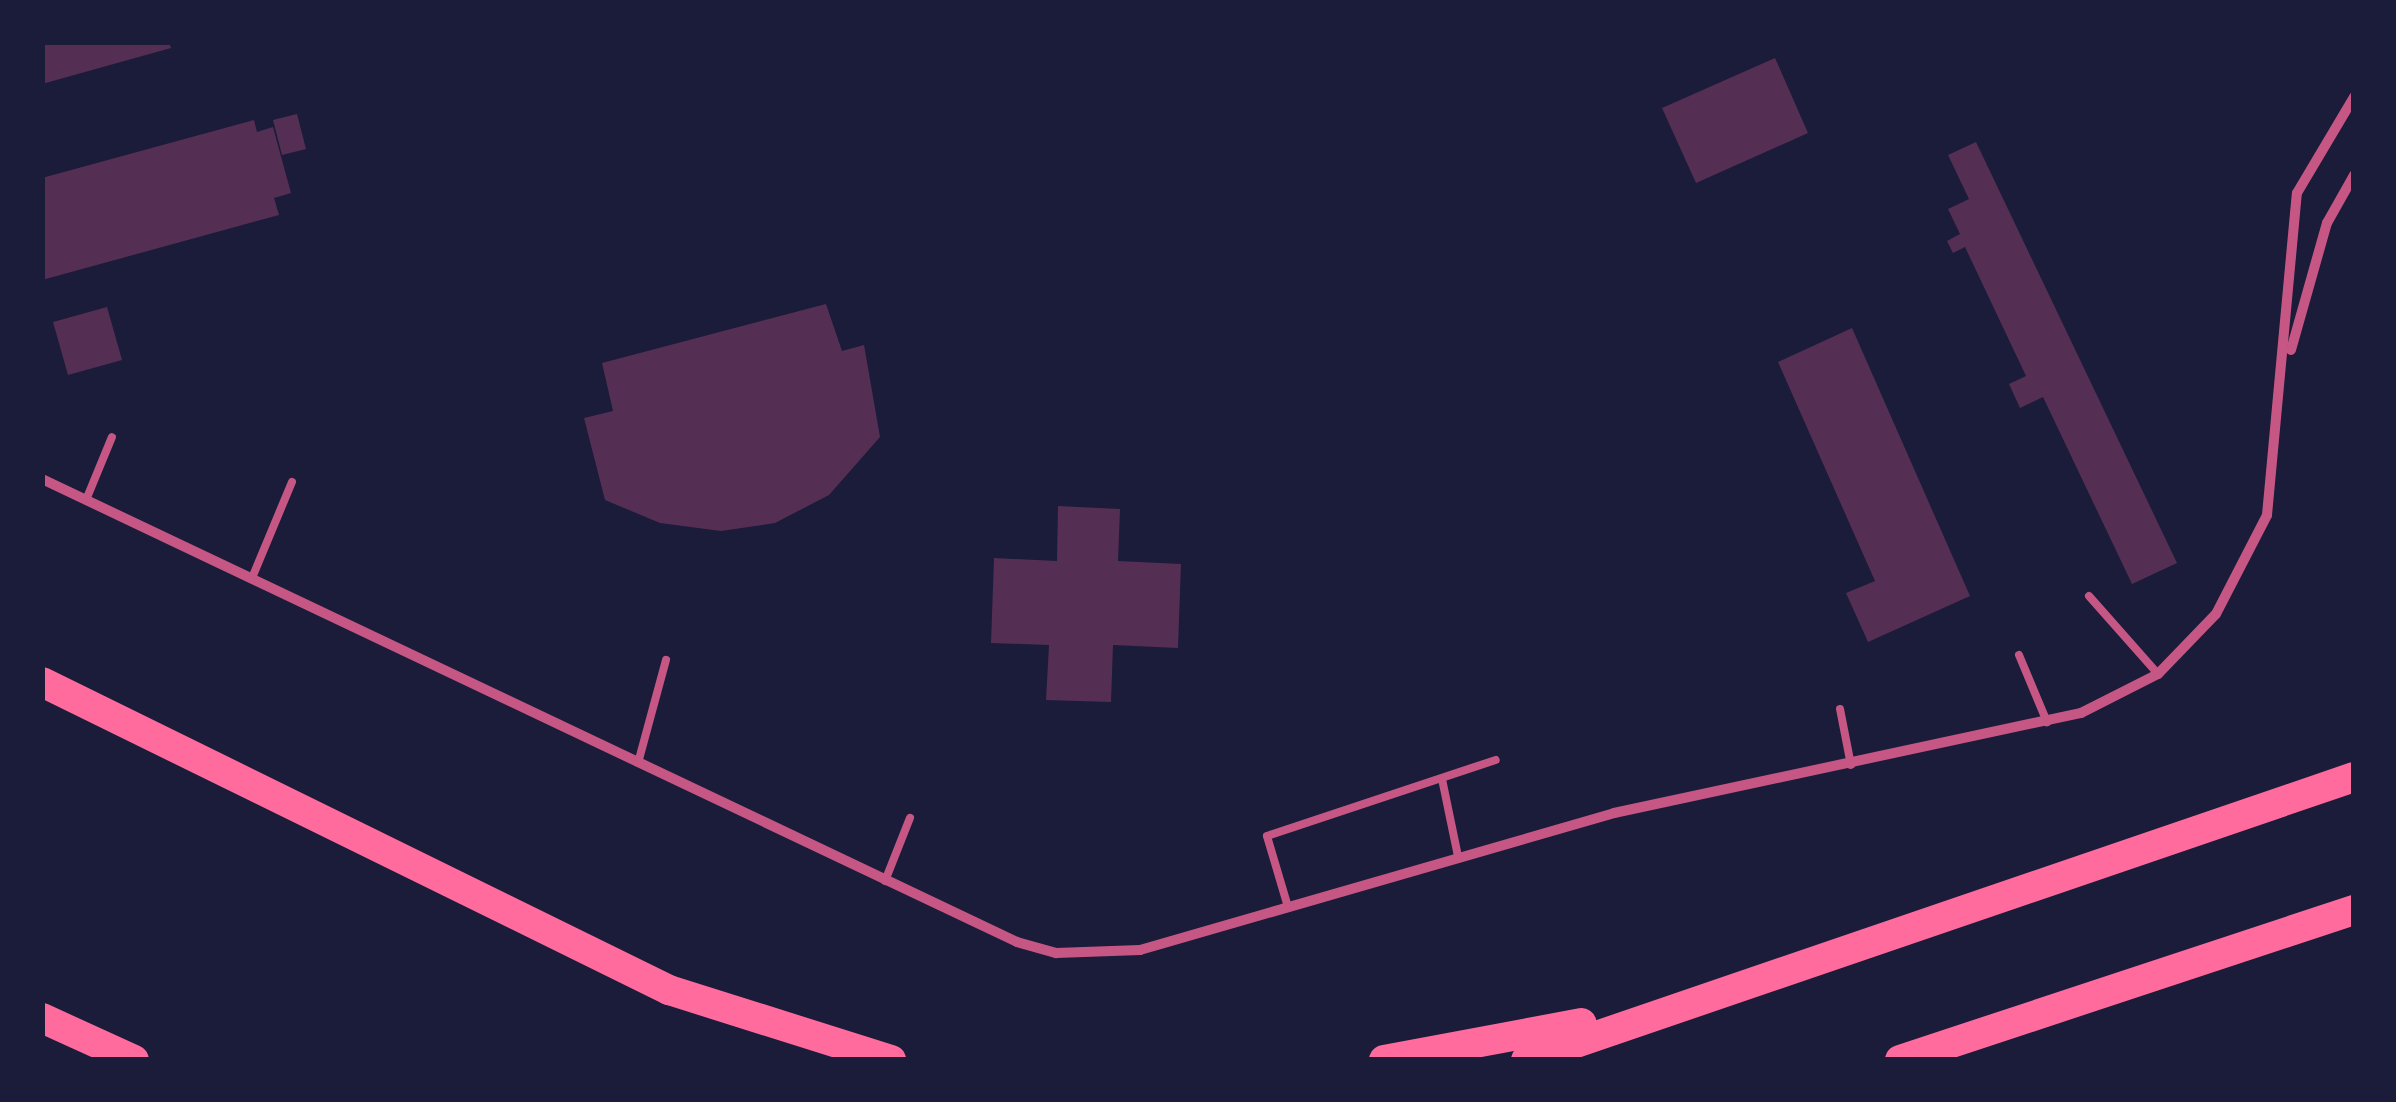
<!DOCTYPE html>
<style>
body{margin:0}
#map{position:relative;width:2396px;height:1102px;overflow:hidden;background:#1b1b3a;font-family:Lato,sans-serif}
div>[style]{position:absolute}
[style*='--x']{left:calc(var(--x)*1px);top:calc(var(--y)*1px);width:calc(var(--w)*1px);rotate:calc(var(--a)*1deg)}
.building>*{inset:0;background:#542f53}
.service>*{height:8px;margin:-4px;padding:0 4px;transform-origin:4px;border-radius:4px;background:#c65784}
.minor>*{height:10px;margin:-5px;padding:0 5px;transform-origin:5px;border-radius:5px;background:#c65784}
.motorway>*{height:30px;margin:-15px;padding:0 15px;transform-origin:15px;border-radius:15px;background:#ff6b9d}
span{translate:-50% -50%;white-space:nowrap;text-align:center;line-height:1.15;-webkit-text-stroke:8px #1b1b3a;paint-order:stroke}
.frame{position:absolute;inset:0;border:45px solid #1b1b3a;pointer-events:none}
</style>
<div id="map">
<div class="building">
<div style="clip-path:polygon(42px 42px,169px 42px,171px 48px,42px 84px)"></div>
<div style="clip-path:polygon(1775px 58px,1808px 133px,1696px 183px,1662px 108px)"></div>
<div style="clip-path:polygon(297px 114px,306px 149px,282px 155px,273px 120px)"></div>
<div style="clip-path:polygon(254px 120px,257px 132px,273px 127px,291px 193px,274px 198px,279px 215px,42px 280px,42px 178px)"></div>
<div style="clip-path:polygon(1976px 142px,2177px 563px,2132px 584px,2043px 397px,2020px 408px,2009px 384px,2026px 376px,1965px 247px,1953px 253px,1947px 241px,1960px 234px,1948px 209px,1969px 199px,1948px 155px)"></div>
<div style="clip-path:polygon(826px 304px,842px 351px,864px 345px,880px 437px,829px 495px,775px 523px,721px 531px,660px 523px,605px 500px,584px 418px,613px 411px,602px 363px)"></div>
<div style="clip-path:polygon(107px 307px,122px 360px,68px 375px,53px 322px)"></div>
<div style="clip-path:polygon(1852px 328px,1970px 596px,1868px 642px,1846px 593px,1875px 581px,1778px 362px)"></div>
<div style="clip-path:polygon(1058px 506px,1120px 509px,1118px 561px,1181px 564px,1178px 648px,1113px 645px,1111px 702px,1046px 700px,1049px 645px,991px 643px,994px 558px,1057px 561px)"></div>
</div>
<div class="service">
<div style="--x:86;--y:500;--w:68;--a:-67.6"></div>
<div style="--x:252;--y:578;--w:104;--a:-67.4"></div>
<div style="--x:2089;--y:596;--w:104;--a:48.5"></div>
<div style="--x:2019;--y:655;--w:73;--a:67.3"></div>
<div style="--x:1840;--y:709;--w:57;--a:78.9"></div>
<div style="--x:638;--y:763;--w:107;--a:-74.8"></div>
<div style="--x:1442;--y:779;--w:79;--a:78.3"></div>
<div style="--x:885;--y:881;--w:68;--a:-68.4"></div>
<div style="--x:1288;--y:907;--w:74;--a:-106.5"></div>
<div style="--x:1267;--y:836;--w:241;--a:-18.4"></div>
</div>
<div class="minor">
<div style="--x:2291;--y:350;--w:132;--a:-74.2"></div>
<div style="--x:2327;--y:223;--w:55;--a:-60.6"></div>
<div style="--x:42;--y:479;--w:1079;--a:25.4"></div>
<div style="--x:1017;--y:942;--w:41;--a:15.8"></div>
<div style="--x:1056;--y:953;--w:84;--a:-2"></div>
<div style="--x:1140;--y:950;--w:493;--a:-16.1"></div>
<div style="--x:1614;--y:813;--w:478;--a:-12.1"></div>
<div style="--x:2081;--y:713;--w:86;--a:-26.9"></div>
<div style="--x:2158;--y:674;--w:83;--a:-46"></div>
<div style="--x:2216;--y:614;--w:111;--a:-62.7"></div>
<div style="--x:2267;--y:515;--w:323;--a:-84.7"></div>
<div style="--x:2297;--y:193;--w:112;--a:-59.3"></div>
</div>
<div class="motorway">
<div style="--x:42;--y:682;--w:699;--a:26.16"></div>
<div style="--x:669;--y:990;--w:233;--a:17.5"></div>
<div style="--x:42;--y:1018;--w:101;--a:24.5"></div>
<div style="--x:1384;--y:1060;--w:201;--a:-10.6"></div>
<div style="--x:1526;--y:1060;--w:875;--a:-18.87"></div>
<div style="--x:1900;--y:1060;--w:478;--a:-18.3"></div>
</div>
<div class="frame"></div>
</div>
